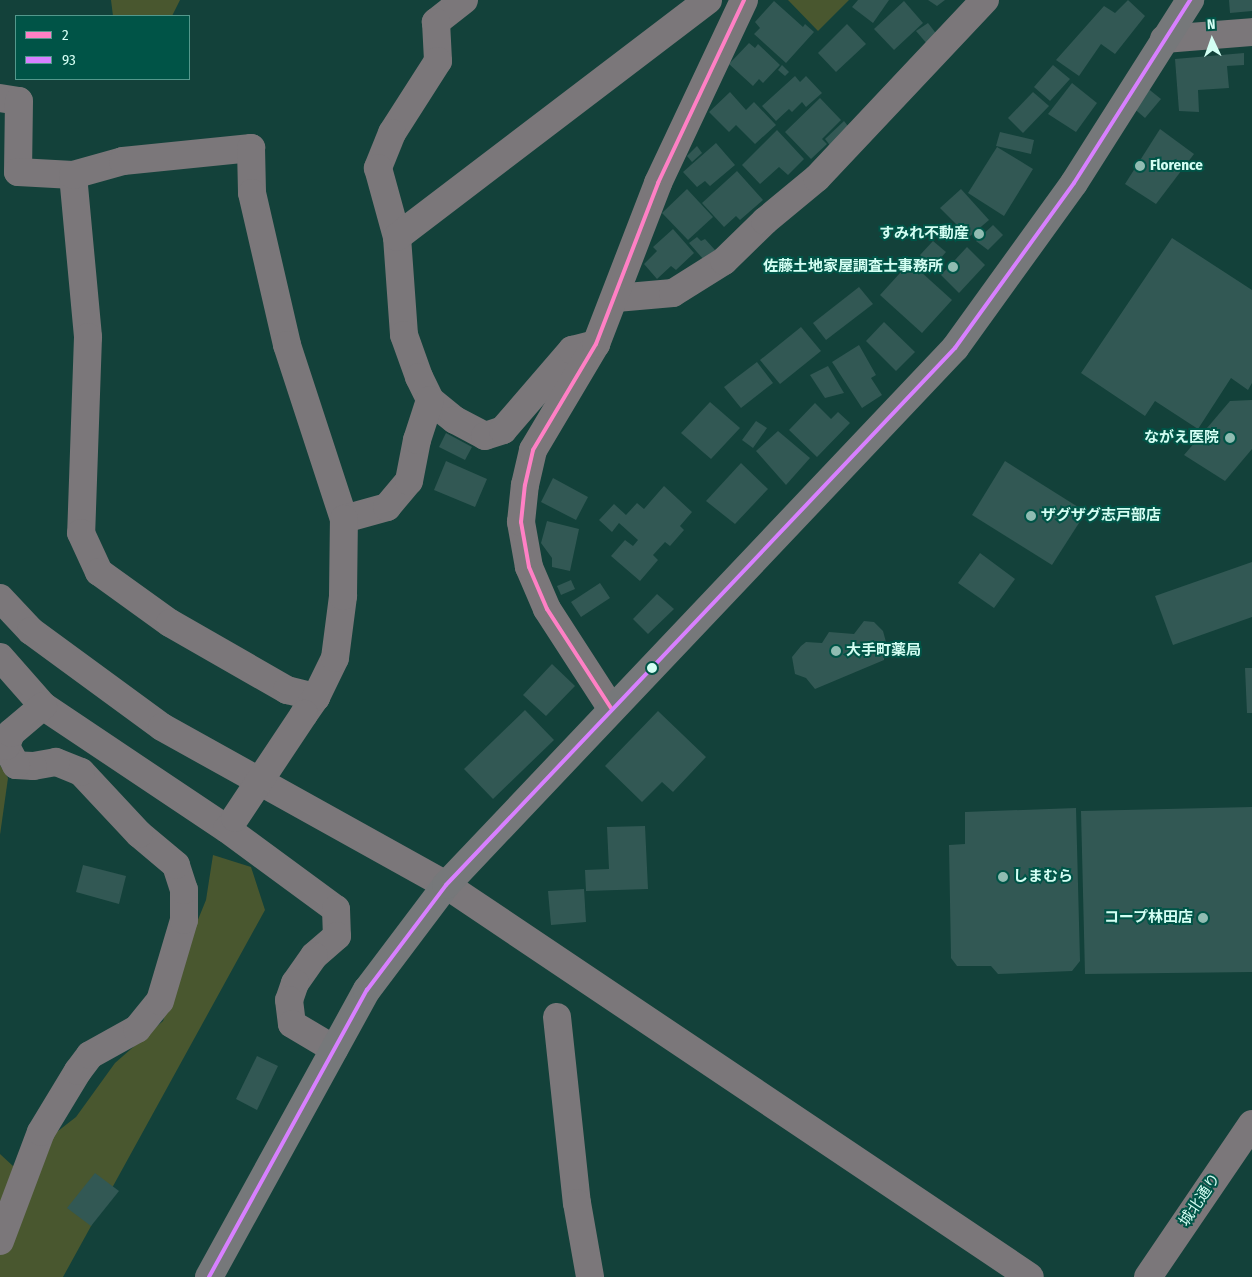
<!DOCTYPE html>
<meta charset="utf-8">
<style>
body{margin:0}
#map{position:relative;width:1252px;height:1277px;overflow:hidden;background:#13413a;font-family:"Fira Sans Condensed","Noto Sans JP",sans-serif}
div>[style]{position:absolute}
[style*='--x']{left:calc(var(--x)*1px);top:calc(var(--y)*1px);width:calc(var(--w)*1px);rotate:calc(var(--a)*1deg)}
.green>*{inset:0;background:#49572f}
.building>*{inset:0;background:#325854}
.minor>*{height:28px;margin:-14px;padding:0 14px;transform-origin:14px;border-radius:14px;background:#7b777a}
.tertiary>*{height:28px;margin:-14px;padding:0 14px;transform-origin:14px;border-radius:14px;background:#7b777a}
.secondary>*{height:28px;margin:-14px;padding:0 14px;transform-origin:14px;border-radius:14px;background:#76787a}
.minor-bridge>*{height:28px;margin:-14px;padding:0 14px;transform-origin:14px;border-radius:14px;background:#7b777a}
.bus-1>*{height:4px;margin:-2px;padding:0 2px;transform-origin:2px;border-radius:2px;background:#ff80c5}
.bus-2>*{height:4px;margin:-2px;padding:0 2px;transform-origin:2px;border-radius:2px;background:#d880ff}
.dots>*{width:14px;height:14px;translate:-50% -50%;box-sizing:border-box;border:2px solid #005447;border-radius:50%}
span{translate:-50% -50%;white-space:nowrap;text-align:center;line-height:1.15;-webkit-text-stroke:4px #005447;paint-order:stroke}
.poi-label{font-size:15px;color:#d3fef3;font-weight:700}
.left{translate:0 -50%;text-align:left}
.right{translate:-100% -50%;text-align:right}
.street-label{font-size:15px;color:#d3fef3}
.legend{position:absolute;left:15px;top:15px;width:175px;height:65px;box-sizing:border-box;background:#005447;border:1px solid #54988c;margin:0;padding:6px 9px;list-style:none;font-size:15px;color:#d3fef3}
.legend li{display:flex;align-items:center;gap:10px;height:25px}
.legend b{width:25px;border:1px solid #54988c}
.north{position:absolute;left:1187px;top:15px;width:50px;height:50px;-webkit-text-stroke:4px #005447;paint-order:stroke;rotate:357deg;font-size:14px;font-weight:700;line-height:20px;text-align:center;color:#d3fef3}
.north::after{content:'';display:block;margin:auto;width:18px;height:22px;background:#d3fef3;clip-path:polygon(50% 0,100% 100%,50% 72%,0 100%)}
</style>
<div id="map">
<div class="green">
<div style="clip-path:polygon(111px 0,180px 0,172px 16px,113px 16px)"></div>
<div style="clip-path:polygon(788px 0,849px 0,818px 31px)"></div>
<div style="clip-path:polygon(0 765px,8px 778px,0 835px)"></div>
<div style="clip-path:polygon(213px 855px,251px 867px,265px 910px,63px 1277px,0 1277px,0 1154px,13px 1166px,76px 1117px,115px 1063px,163px 1021px,186px 949px,206px 900px)"></div>
</div>
<div class="building">
<div style="clip-path:polygon(858px 0,889px 0,873px 23px,852px 7px)"></div>
<div style="clip-path:polygon(928px 0,945px 0,937px 6px)"></div>
<div style="clip-path:polygon(1128px 0,1145px 16px,1115px 54px,1101px 44px,1079px 76px,1056px 60px,1104px 6px,1115px 13px)"></div>
<div style="clip-path:polygon(1229px 0,1252px 0,1252px 11px,1230px 13px)"></div>
<div style="clip-path:polygon(774px 1px,803px 27px,805px 24px,814px 32px,786px 63px,754px 34px,760px 28px,755px 22px)"></div>
<div style="clip-path:polygon(904px 1px,923px 23px,894px 50px,874px 29px)"></div>
<div style="clip-path:polygon(928px 23px,938px 36px,928px 45px,916px 31px)"></div>
<div style="clip-path:polygon(847px 24px,866px 44px,836px 72px,818px 53px)"></div>
<div style="clip-path:polygon(749px 43px,755px 48px,758px 44px,780px 65px,763px 83px,759px 79px,753px 86px,729px 64px)"></div>
<div style="clip-path:polygon(1244px 53px,1244px 65px,1227px 66px,1229px 88px,1198px 90px,1199px 112px,1179px 111px,1175px 59px)"></div>
<div style="clip-path:polygon(782px 65px,789px 72px,785px 76px,778px 70px)"></div>
<div style="clip-path:polygon(1053px 65px,1070px 79px,1050px 101px,1034px 87px)"></div>
<div style="clip-path:polygon(795px 76px,800px 82px,806px 76px,822px 93px,806px 107px,802px 102px,792px 112px,789px 109px,776px 121px,762px 106px)"></div>
<div style="clip-path:polygon(1072px 83px,1097px 103px,1076px 132px,1048px 114px)"></div>
<div style="clip-path:polygon(1146px 87px,1161px 99px,1145px 118px,1131px 106px)"></div>
<div style="clip-path:polygon(730px 92px,746px 110px,754px 102px,776px 125px,755px 144px,736px 125px,729px 132px,709px 112px)"></div>
<div style="clip-path:polygon(1033px 92px,1049px 106px,1023px 133px,1008px 118px)"></div>
<div style="clip-path:polygon(820px 98px,841px 120px,822px 139px,827px 144px,811px 159px,785px 132px)"></div>
<div style="clip-path:polygon(844px 121px,852px 131px,832px 148px,825px 139px)"></div>
<div style="clip-path:polygon(1160px 129px,1194px 154px,1156px 204px,1125px 184px)"></div>
<div style="clip-path:polygon(777px 130px,804px 159px,788px 175px,779px 167px,760px 184px,742px 165px)"></div>
<div style="clip-path:polygon(1000px 132px,1034px 140px,1031px 154px,996px 146px)"></div>
<div style="clip-path:polygon(716px 143px,735px 165px,710px 186px,705px 181px,697px 187px,683px 172px)"></div>
<div style="clip-path:polygon(697px 146px,702px 153px,692px 162px,687px 156px)"></div>
<div style="clip-path:polygon(997px 147px,1033px 169px,1004px 216px,968px 193px)"></div>
<div style="clip-path:polygon(737px 171px,763px 200px,740px 220px,736px 216px,724px 227px,702px 203px)"></div>
<div style="clip-path:polygon(687px 189px,713px 217px,688px 240px,662px 213px)"></div>
<div style="clip-path:polygon(961px 189px,989px 220px,969px 237px,940px 208px)"></div>
<div style="clip-path:polygon(993px 225px,1003px 235px,988px 250px,976px 241px)"></div>
<div style="clip-path:polygon(673px 229px,694px 253px,676px 270px,671px 266px,657px 279px,644px 264px,657px 251px,653px 247px)"></div>
<div style="clip-path:polygon(697px 237px,701px 241px,705px 239px,715px 250px,704px 260px,689px 243px)"></div>
<div style="clip-path:polygon(1172px 238px,1252px 290px,1252px 383px,1248px 390px,1231px 378px,1198px 429px,1155px 401px,1145px 416px,1081px 373px)"></div>
<div style="clip-path:polygon(933px 241px,946px 252px,933px 267px,920px 255px)"></div>
<div style="clip-path:polygon(967px 247px,985px 265px,959px 293px,941px 275px)"></div>
<div style="clip-path:polygon(910px 262px,952px 300px,922px 333px,880px 295px)"></div>
<div style="clip-path:polygon(859px 287px,873px 304px,826px 340px,813px 323px)"></div>
<div style="clip-path:polygon(884px 322px,915px 352px,896px 371px,866px 341px)"></div>
<div style="clip-path:polygon(801px 327px,821px 351px,780px 384px,760px 360px)"></div>
<div style="clip-path:polygon(859px 345px,876px 375px,871px 378px,882px 395px,862px 408px,832px 362px)"></div>
<div style="clip-path:polygon(757px 362px,773px 383px,741px 408px,724px 387px)"></div>
<div style="clip-path:polygon(828px 366px,844px 393px,825px 398px,810px 375px)"></div>
<div style="clip-path:polygon(1252px 400px,1252px 449px,1225px 481px,1184px 455px,1230px 401px)"></div>
<div style="clip-path:polygon(710px 402px,740px 428px,711px 459px,681px 433px)"></div>
<div style="clip-path:polygon(815px 403px,831px 419px,838px 412px,850px 423px,817px 457px,789px 430px)"></div>
<div style="clip-path:polygon(756px 421px,767px 428px,753px 448px,742px 440px)"></div>
<div style="clip-path:polygon(778px 431px,810px 458px,786px 485px,756px 451px)"></div>
<div style="clip-path:polygon(446px 433px,472px 447px,465px 460px,439px 447px)"></div>
<div style="clip-path:polygon(446px 461px,487px 479px,475px 507px,434px 490px)"></div>
<div style="clip-path:polygon(1005px 461px,1086px 512px,1052px 565px,972px 515px)"></div>
<div style="clip-path:polygon(741px 463px,768px 489px,735px 524px,706px 501px)"></div>
<div style="clip-path:polygon(553px 478px,588px 497px,576px 520px,541px 502px)"></div>
<div style="clip-path:polygon(664px 486px,692px 512px,680px 526px,684px 530px,670px 546px,665px 542px,653px 555px,658px 560px,640px 581px,611px 556px,625px 540px,633px 546px,638px 540px,619px 523px,612px 532px,599px 520px,614px 504px,626px 515px,637px 503px,644px 509px)"></div>
<div style="clip-path:polygon(547px 521px,579px 529px,570px 571px,552px 567px,552px 558px,541px 543px)"></div>
<div style="clip-path:polygon(980px 553px,1015px 579px,994px 608px,958px 583px)"></div>
<div style="clip-path:polygon(1252px 562px,1252px 617px,1173px 645px,1155px 596px)"></div>
<div style="clip-path:polygon(571px 580px,575px 589px,561px 595px,557px 586px)"></div>
<div style="clip-path:polygon(600px 583px,610px 598px,581px 617px,571px 602px)"></div>
<div style="clip-path:polygon(657px 594px,674px 609px,648px 634px,633px 619px)"></div>
<div style="clip-path:polygon(864px 621px,874px 622px,883px 631px,886px 642px,884px 660px,815px 689px,806px 678px,795px 674px,792px 657px,801px 646px,806px 642px,822px 643px,829px 632px,854px 634px)"></div>
<div style="clip-path:polygon(552px 664px,575px 686px,546px 716px,523px 695px)"></div>
<div style="clip-path:polygon(1245px 668px,1252px 668px,1252px 713px,1247px 713px)"></div>
<div style="clip-path:polygon(525px 710px,554px 740px,493px 799px,464px 769px)"></div>
<div style="clip-path:polygon(658px 711px,706px 757px,673px 792px,662px 782px,642px 802px,605px 766px)"></div>
<div style="clip-path:polygon(1252px 807px,1252px 972px,1085px 974px,1081px 811px)"></div>
<div style="clip-path:polygon(1076px 808px,1080px 961px,1072px 971px,998px 974px,991px 966px,957px 966px,951px 958px,949px 845px,965px 844px,965px 812px)"></div>
<div style="clip-path:polygon(645px 826px,648px 889px,586px 891px,585px 870px,609px 869px,607px 827px)"></div>
<div style="clip-path:polygon(83px 865px,126px 876px,119px 904px,76px 892px)"></div>
<div style="clip-path:polygon(584px 889px,586px 922px,551px 925px,548px 891px)"></div>
<div style="clip-path:polygon(257px 1056px,278px 1066px,257px 1110px,236px 1099px)"></div>
<div style="clip-path:polygon(95px 1173px,119px 1191px,91px 1226px,67px 1208px)"></div>
</div>
<div class="minor">
<div style="--x:464;--y:0;--w:36;--a:142"></div>
<div style="--x:436;--y:22;--w:39;--a:87"></div>
<div style="--x:438;--y:61;--w:85;--a:122.6"></div>
<div style="--x:392;--y:133;--w:38;--a:112"></div>
<div style="--x:378;--y:168;--w:72;--a:74.6"></div>
<div style="--x:397;--y:237;--w:98;--a:85.9"></div>
<div style="--x:404;--y:335;--w:45;--a:70.3"></div>
<div style="--x:419;--y:377;--w:25;--a:64"></div>
<div style="--x:430;--y:400;--w:32;--a:39"></div>
<div style="--x:455;--y:420;--w:34;--a:28"></div>
<div style="--x:485;--y:436;--w:19;--a:-18"></div>
<div style="--x:503;--y:430;--w:106;--a:-49.2"></div>
<div style="--x:572;--y:350;--w:25;--a:-14"></div>
<div style="--x:1164;--y:39;--w:88;--a:-4.5"></div>
<div style="--x:0;--y:98;--w:19;--a:9"></div>
<div style="--x:19;--y:101;--w:71;--a:90.8"></div>
<div style="--x:18;--y:172;--w:55;--a:3.1"></div>
<div style="--x:73;--y:175;--w:163;--a:84.7"></div>
<div style="--x:88;--y:337;--w:196;--a:92"></div>
<div style="--x:81;--y:533;--w:43;--a:65.2"></div>
<div style="--x:99;--y:572;--w:87;--a:35.7"></div>
<div style="--x:170;--y:623;--w:135;--a:29.8"></div>
<div style="--x:287;--y:690;--w:30;--a:14"></div>
<div style="--x:316;--y:697;--w:21;--a:125"></div>
<div style="--x:73;--y:175;--w:52;--a:-15.6"></div>
<div style="--x:123;--y:161;--w:129;--a:-5.8"></div>
<div style="--x:251;--y:148;--w:45;--a:88.7"></div>
<div style="--x:252;--y:193;--w:156;--a:77"></div>
<div style="--x:287;--y:345;--w:183;--a:71.9"></div>
<div style="--x:344;--y:519;--w:45;--a:-15.6"></div>
<div style="--x:387;--y:507;--w:34;--a:-50"></div>
<div style="--x:409;--y:481;--w:42;--a:-79"></div>
<div style="--x:417;--y:440;--w:42;--a:-72"></div>
<div style="--x:397;--y:237;--w:391;--a:-37.3"></div>
<div style="--x:616;--y:298;--w:57;--a:-5"></div>
<div style="--x:673;--y:293;--w:60;--a:-32.1"></div>
<div style="--x:724;--y:261;--w:57;--a:-44.3"></div>
<div style="--x:765;--y:221;--w:67;--a:-39.6"></div>
<div style="--x:817;--y:178;--w:245;--a:-46.7"></div>
<div style="--x:0;--y:657;--w:65;--a:48.7"></div>
<div style="--x:43;--y:706;--w:221;--a:33.8"></div>
<div style="--x:227;--y:829;--w:135;--a:36.3"></div>
<div style="--x:336;--y:909;--w:27;--a:88"></div>
<div style="--x:337;--y:936;--w:30;--a:139"></div>
<div style="--x:314;--y:956;--w:33;--a:125"></div>
<div style="--x:295;--y:983;--w:18;--a:109"></div>
<div style="--x:289;--y:1000;--w:24;--a:83"></div>
<div style="--x:292;--y:1024;--w:49;--a:30.8"></div>
<div style="--x:316;--y:697;--w:43;--a:-64"></div>
<div style="--x:335;--y:658;--w:63;--a:-82.6"></div>
<div style="--x:343;--y:596;--w:77;--a:-89.3"></div>
<div style="--x:611;--y:708;--w:118;--a:-122.9"></div>
<div style="--x:547;--y:609;--w:46;--a:-113.2"></div>
<div style="--x:529;--y:567;--w:46;--a:-100.1"></div>
<div style="--x:521;--y:522;--w:37;--a:-84"></div>
<div style="--x:525;--y:485;--w:36;--a:-77"></div>
<div style="--x:533;--y:450;--w:123;--a:-59.3"></div>
<div style="--x:596;--y:344;--w:173;--a:-68.9"></div>
<div style="--x:658;--y:183;--w:202;--a:-64.8"></div>
<div style="--x:557;--y:1017;--w:187;--a:83.9"></div>
<div style="--x:577;--y:1203;--w:75;--a:80"></div>
<div style="--x:0;--y:1241;--w:116;--a:-69.4"></div>
<div style="--x:41;--y:1132;--w:71;--a:-58.8"></div>
<div style="--x:78;--y:1071;--w:20;--a:-53"></div>
<div style="--x:90;--y:1055;--w:54;--a:-29"></div>
<div style="--x:137;--y:1029;--w:36;--a:-51"></div>
<div style="--x:160;--y:1001;--w:84;--a:-73.5"></div>
<div style="--x:184;--y:920;--w:30;--a:-90"></div>
<div style="--x:184;--y:890;--w:26;--a:-108"></div>
<div style="--x:176;--y:865;--w:48;--a:-140"></div>
<div style="--x:139;--y:834;--w:85;--a:-133.1"></div>
<div style="--x:81;--y:772;--w:27;--a:-158"></div>
<div style="--x:56;--y:762;--w:23;--a:170"></div>
<div style="--x:33;--y:766;--w:17;--a:-177"></div>
<div style="--x:16;--y:765;--w:21;--a:-118"></div>
<div style="--x:6;--y:746;--w:14;--a:-69"></div>
<div style="--x:11;--y:733;--w:42;--a:-40.2"></div>
</div>
<div class="tertiary">
<div style="--x:0;--y:598;--w:45;--a:46.8"></div>
<div style="--x:31;--y:631;--w:162;--a:36.2"></div>
<div style="--x:162;--y:727;--w:325;--a:29.1"></div>
<div style="--x:446;--y:885;--w:703;--a:33.87"></div>
<div style="--x:1148;--y:1277;--w:185;--a:-55.8"></div>
</div>
<div class="secondary">
<div style="--x:209;--y:1277;--w:328;--a:-61.2"></div>
<div style="--x:367;--y:990;--w:131;--a:-53"></div>
<div style="--x:446;--y:885;--w:740;--a:-46.53"></div>
<div style="--x:955;--y:348;--w:203;--a:-54.2"></div>
<div style="--x:1074;--y:183;--w:217;--a:-57.6"></div>
</div>
<div class="minor-bridge">
<div style="--x:235;--y:818;--w:125;--a:-56.4"></div>
</div>
<div class="bus-1">
<div style="--x:611;--y:708;--w:118;--a:-122.9"></div>
<div style="--x:547;--y:609;--w:46;--a:-113.2"></div>
<div style="--x:529;--y:567;--w:46;--a:-100.1"></div>
<div style="--x:521;--y:522;--w:37;--a:-84"></div>
<div style="--x:525;--y:485;--w:36;--a:-77"></div>
<div style="--x:533;--y:450;--w:123;--a:-59.3"></div>
<div style="--x:596;--y:344;--w:173;--a:-68.9"></div>
<div style="--x:658;--y:183;--w:202;--a:-64.8"></div>
</div>
<div class="bus-2">
<div style="--x:209;--y:1277;--w:328;--a:-61.2"></div>
<div style="--x:367;--y:990;--w:131;--a:-53"></div>
<div style="--x:446;--y:885;--w:740;--a:-46.53"></div>
<div style="--x:955;--y:348;--w:203;--a:-54.2"></div>
<div style="--x:1074;--y:183;--w:217;--a:-57.6"></div>
</div>
<div class="dots">
<div style="left:1140px;top:166px;background:#90bcb2"></div>
<div style="left:979px;top:234px;background:#90bcb2"></div>
<div style="left:953px;top:267px;background:#90bcb2"></div>
<div style="left:1230px;top:438px;background:#90bcb2"></div>
<div style="left:1031px;top:516px;background:#90bcb2"></div>
<div style="left:836px;top:651px;background:#90bcb2"></div>
<div style="left:652px;top:668px;background:#d3fef3"></div>
<div style="left:1003px;top:877px;background:#90bcb2"></div>
<div style="left:1203px;top:918px;background:#90bcb2"></div>
</div>
<div class="poi-label">
<span class="left" style="left:1150px;top:166px">Florence</span>
<span class="right" style="left:969px;top:234px">すみれ不動産</span>
<span class="right" style="left:943px;top:267px">佐藤土地家屋調査士事務所</span>
<span class="right" style="left:1219px;top:438px">ながえ医院</span>
<span class="left" style="left:1041px;top:516px">ザグザグ志戸部店</span>
<span class="left" style="left:846px;top:651px">大手町薬局</span>
<span class="left" style="left:1013px;top:877px">しまむら</span>
<span class="right" style="left:1193px;top:918px">コープ林田店</span>
</div>
<div class="street-label">
<span style="left:1200px;top:1200px;rotate:-56deg">城北通り</span>
</div>
<ul class="legend">
<li><b style="height:6px;background:#ff80c5"></b>2</li>
<li><b style="height:6px;background:#d880ff"></b>93</li>
</ul>
<div class="north">N</div>
</div>
